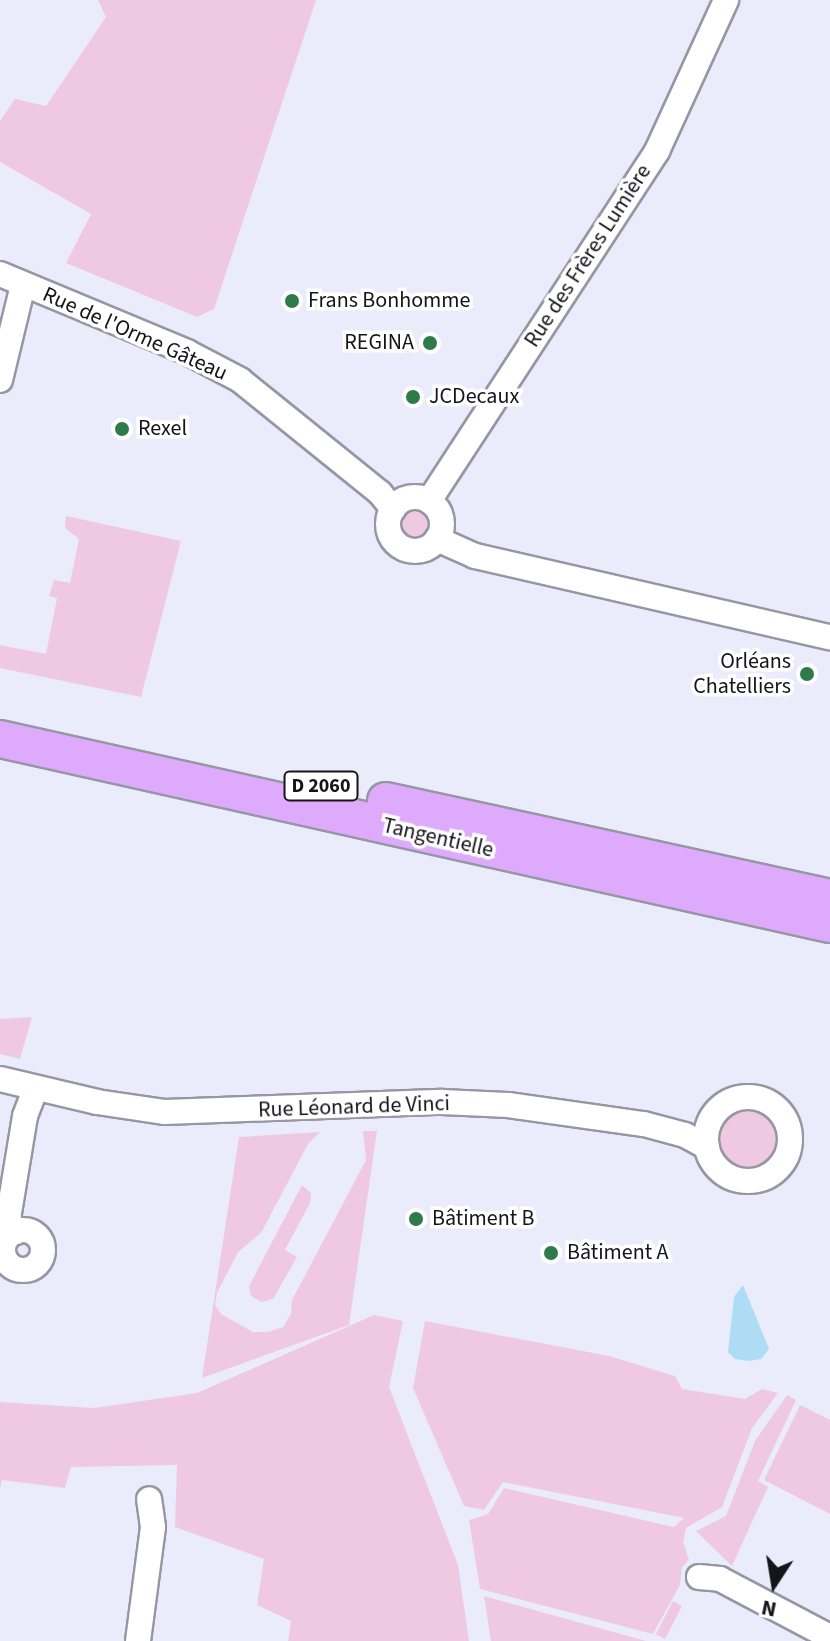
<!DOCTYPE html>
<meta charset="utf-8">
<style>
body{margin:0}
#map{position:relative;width:830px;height:1641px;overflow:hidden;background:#ebecfb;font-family:"Source Sans 3",sans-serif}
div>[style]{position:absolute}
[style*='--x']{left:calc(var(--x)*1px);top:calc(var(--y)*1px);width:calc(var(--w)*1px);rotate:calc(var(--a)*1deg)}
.green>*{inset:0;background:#efc9e2}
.round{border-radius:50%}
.water>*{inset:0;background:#aedcf5}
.roads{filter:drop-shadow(2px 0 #9696a4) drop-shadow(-2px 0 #9696a4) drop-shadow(0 2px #9696a4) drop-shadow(0 -2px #9696a4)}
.minor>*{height:24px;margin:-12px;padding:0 12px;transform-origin:12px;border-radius:12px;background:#fff}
.minor>.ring{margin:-12px;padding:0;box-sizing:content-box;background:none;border:24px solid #fff;border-radius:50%}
.highway>*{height:36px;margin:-18px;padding:0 18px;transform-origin:18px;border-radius:18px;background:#ddaafc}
.dots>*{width:22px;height:22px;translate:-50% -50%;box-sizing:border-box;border:4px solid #fff;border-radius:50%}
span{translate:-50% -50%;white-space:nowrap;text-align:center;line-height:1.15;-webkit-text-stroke:7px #fff;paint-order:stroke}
.shield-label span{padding:2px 6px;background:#fff;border:2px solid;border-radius:6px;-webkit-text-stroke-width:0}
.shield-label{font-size:20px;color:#141419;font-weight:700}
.street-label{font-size:22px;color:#141419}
.poi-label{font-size:22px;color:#141419}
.left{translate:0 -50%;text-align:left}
.right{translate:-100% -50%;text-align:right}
.north{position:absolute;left:734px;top:1545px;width:80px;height:80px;-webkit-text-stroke:6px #fff;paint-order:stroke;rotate:192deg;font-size:22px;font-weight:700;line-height:32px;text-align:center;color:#141419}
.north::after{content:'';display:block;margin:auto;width:28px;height:36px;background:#141419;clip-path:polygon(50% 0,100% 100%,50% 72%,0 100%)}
</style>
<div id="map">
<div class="green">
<div style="clip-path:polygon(98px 0,316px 0,214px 309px,197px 317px,66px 263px,91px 214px,0 162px,0 121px,15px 99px,46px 106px,106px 17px)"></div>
<div class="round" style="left:401px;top:508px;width:30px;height:30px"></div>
<div style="clip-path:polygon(66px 516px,181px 541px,141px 697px,0 668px,0 645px,46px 654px,57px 598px,49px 596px,54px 580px,70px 583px,79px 539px,65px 528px)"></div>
<div style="clip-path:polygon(32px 1017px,20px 1059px,0 1054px,0 1019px)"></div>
<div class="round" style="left:718px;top:1108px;width:60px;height:60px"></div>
<div style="clip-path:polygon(363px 1131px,377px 1131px,349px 1325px,202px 1378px,239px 1137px,320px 1132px,308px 1144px,261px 1233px,238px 1252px,217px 1293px,215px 1305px,221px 1314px,253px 1332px,268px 1332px,283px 1327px,291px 1314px,292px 1300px,366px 1160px)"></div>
<div style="clip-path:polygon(302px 1185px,311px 1193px,310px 1203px,285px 1250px,297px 1257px,273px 1299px,262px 1302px,251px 1296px,249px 1286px)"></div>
<div style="clip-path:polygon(374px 1315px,403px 1321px,389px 1387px,458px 1565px,469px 1641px,288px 1641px,291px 1621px,257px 1605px,264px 1559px,175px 1527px,177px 1465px,71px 1467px,65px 1488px,2px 1480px,0 1489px,0 1402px,94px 1408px,197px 1393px)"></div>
<div style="clip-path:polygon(425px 1321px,609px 1356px,675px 1376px,682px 1389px,745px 1399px,762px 1389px,778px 1393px,752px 1428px,722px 1507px,686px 1528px,683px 1542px,689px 1560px,682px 1567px,680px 1585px,653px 1634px,480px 1589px,469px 1520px,488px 1514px,504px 1488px,674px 1527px,684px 1518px,503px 1482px,484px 1510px,464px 1506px,413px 1388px)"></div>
<div style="clip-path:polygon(787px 1395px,796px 1400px,758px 1481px,768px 1487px,732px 1566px,696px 1531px,726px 1516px,755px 1441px)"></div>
<div style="clip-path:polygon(800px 1405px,830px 1420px,830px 1514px,764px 1480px)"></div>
<div style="clip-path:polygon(484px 1596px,646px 1641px,491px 1641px)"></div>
<div style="clip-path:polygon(673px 1601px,682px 1606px,665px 1639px,656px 1634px)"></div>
</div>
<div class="water">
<div style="clip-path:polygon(743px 1285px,769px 1349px,761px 1359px,749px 1361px,735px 1359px,728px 1352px,734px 1297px)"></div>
</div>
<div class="roads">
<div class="minor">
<div style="--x:0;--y:274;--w:203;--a:22.6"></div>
<div style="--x:187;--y:352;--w:60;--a:27.8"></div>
<div style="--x:240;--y:380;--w:180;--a:38.9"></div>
<div style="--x:380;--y:493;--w:21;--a:51"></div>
<div style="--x:0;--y:380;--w:98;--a:-76.4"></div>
<div class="ring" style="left:388px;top:497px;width:30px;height:30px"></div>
<div style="--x:429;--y:501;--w:418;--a:-56.9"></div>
<div style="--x:657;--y:151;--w:166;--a:-65.4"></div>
<div style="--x:437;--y:539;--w:42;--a:24.1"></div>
<div style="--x:475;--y:556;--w:364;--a:12.9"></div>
<div style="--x:0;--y:1079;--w:100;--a:13.3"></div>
<div style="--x:97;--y:1102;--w:69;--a:8.4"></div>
<div style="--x:165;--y:1112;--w:277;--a:-2.1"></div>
<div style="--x:442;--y:1102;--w:66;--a:2.6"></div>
<div style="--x:508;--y:1105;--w:137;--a:8"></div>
<div style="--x:644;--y:1124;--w:42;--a:15"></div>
<div style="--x:685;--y:1135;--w:25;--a:29"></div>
<div class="ring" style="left:706px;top:1097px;width:60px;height:60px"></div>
<div class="ring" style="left:3px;top:1230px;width:16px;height:16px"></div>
<div style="--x:16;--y:1232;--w:15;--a:-122"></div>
<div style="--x:8;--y:1219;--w:104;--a:-80.6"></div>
<div style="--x:25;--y:1116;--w:30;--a:-69"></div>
<div style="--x:699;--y:1577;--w:21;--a:5"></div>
<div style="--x:720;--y:1579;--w:124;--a:27.8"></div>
<div style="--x:138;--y:1641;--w:115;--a:-82.5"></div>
<div style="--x:153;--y:1527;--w:28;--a:-98"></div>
</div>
<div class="highway">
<div style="--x:0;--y:739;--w:850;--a:12.57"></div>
<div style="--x:386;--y:801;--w:454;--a:12.3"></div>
</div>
</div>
<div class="dots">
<div style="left:292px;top:301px;background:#2e7b49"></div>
<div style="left:430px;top:343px;background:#2e7b49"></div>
<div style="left:413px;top:397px;background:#2e7b49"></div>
<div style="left:122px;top:429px;background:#2e7b49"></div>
<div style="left:807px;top:674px;background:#2e7b49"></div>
<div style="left:416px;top:1219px;background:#2e7b49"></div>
<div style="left:551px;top:1253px;background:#2e7b49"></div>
</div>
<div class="shield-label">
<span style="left:321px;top:786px">D 2060</span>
</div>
<div class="street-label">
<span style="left:588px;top:256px;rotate:-57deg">Rue des Frères Lumière</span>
<span style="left:135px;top:334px;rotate:24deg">Rue de l'Orme Gâteau</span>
<span style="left:438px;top:838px;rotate:13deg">Tangentielle</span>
<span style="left:354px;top:1107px;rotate:-2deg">Rue Léonard de Vinci</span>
</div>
<div class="poi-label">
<span class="left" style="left:308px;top:301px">Frans Bonhomme</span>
<span class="right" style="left:414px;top:343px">REGINA</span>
<span class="left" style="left:429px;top:397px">JCDecaux</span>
<span class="left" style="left:138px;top:429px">Rexel</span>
<span class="right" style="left:791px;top:674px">Orléans<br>Chatelliers</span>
<span class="left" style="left:432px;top:1219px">Bâtiment B</span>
<span class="left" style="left:567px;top:1253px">Bâtiment A</span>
</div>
<div class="north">N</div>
</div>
